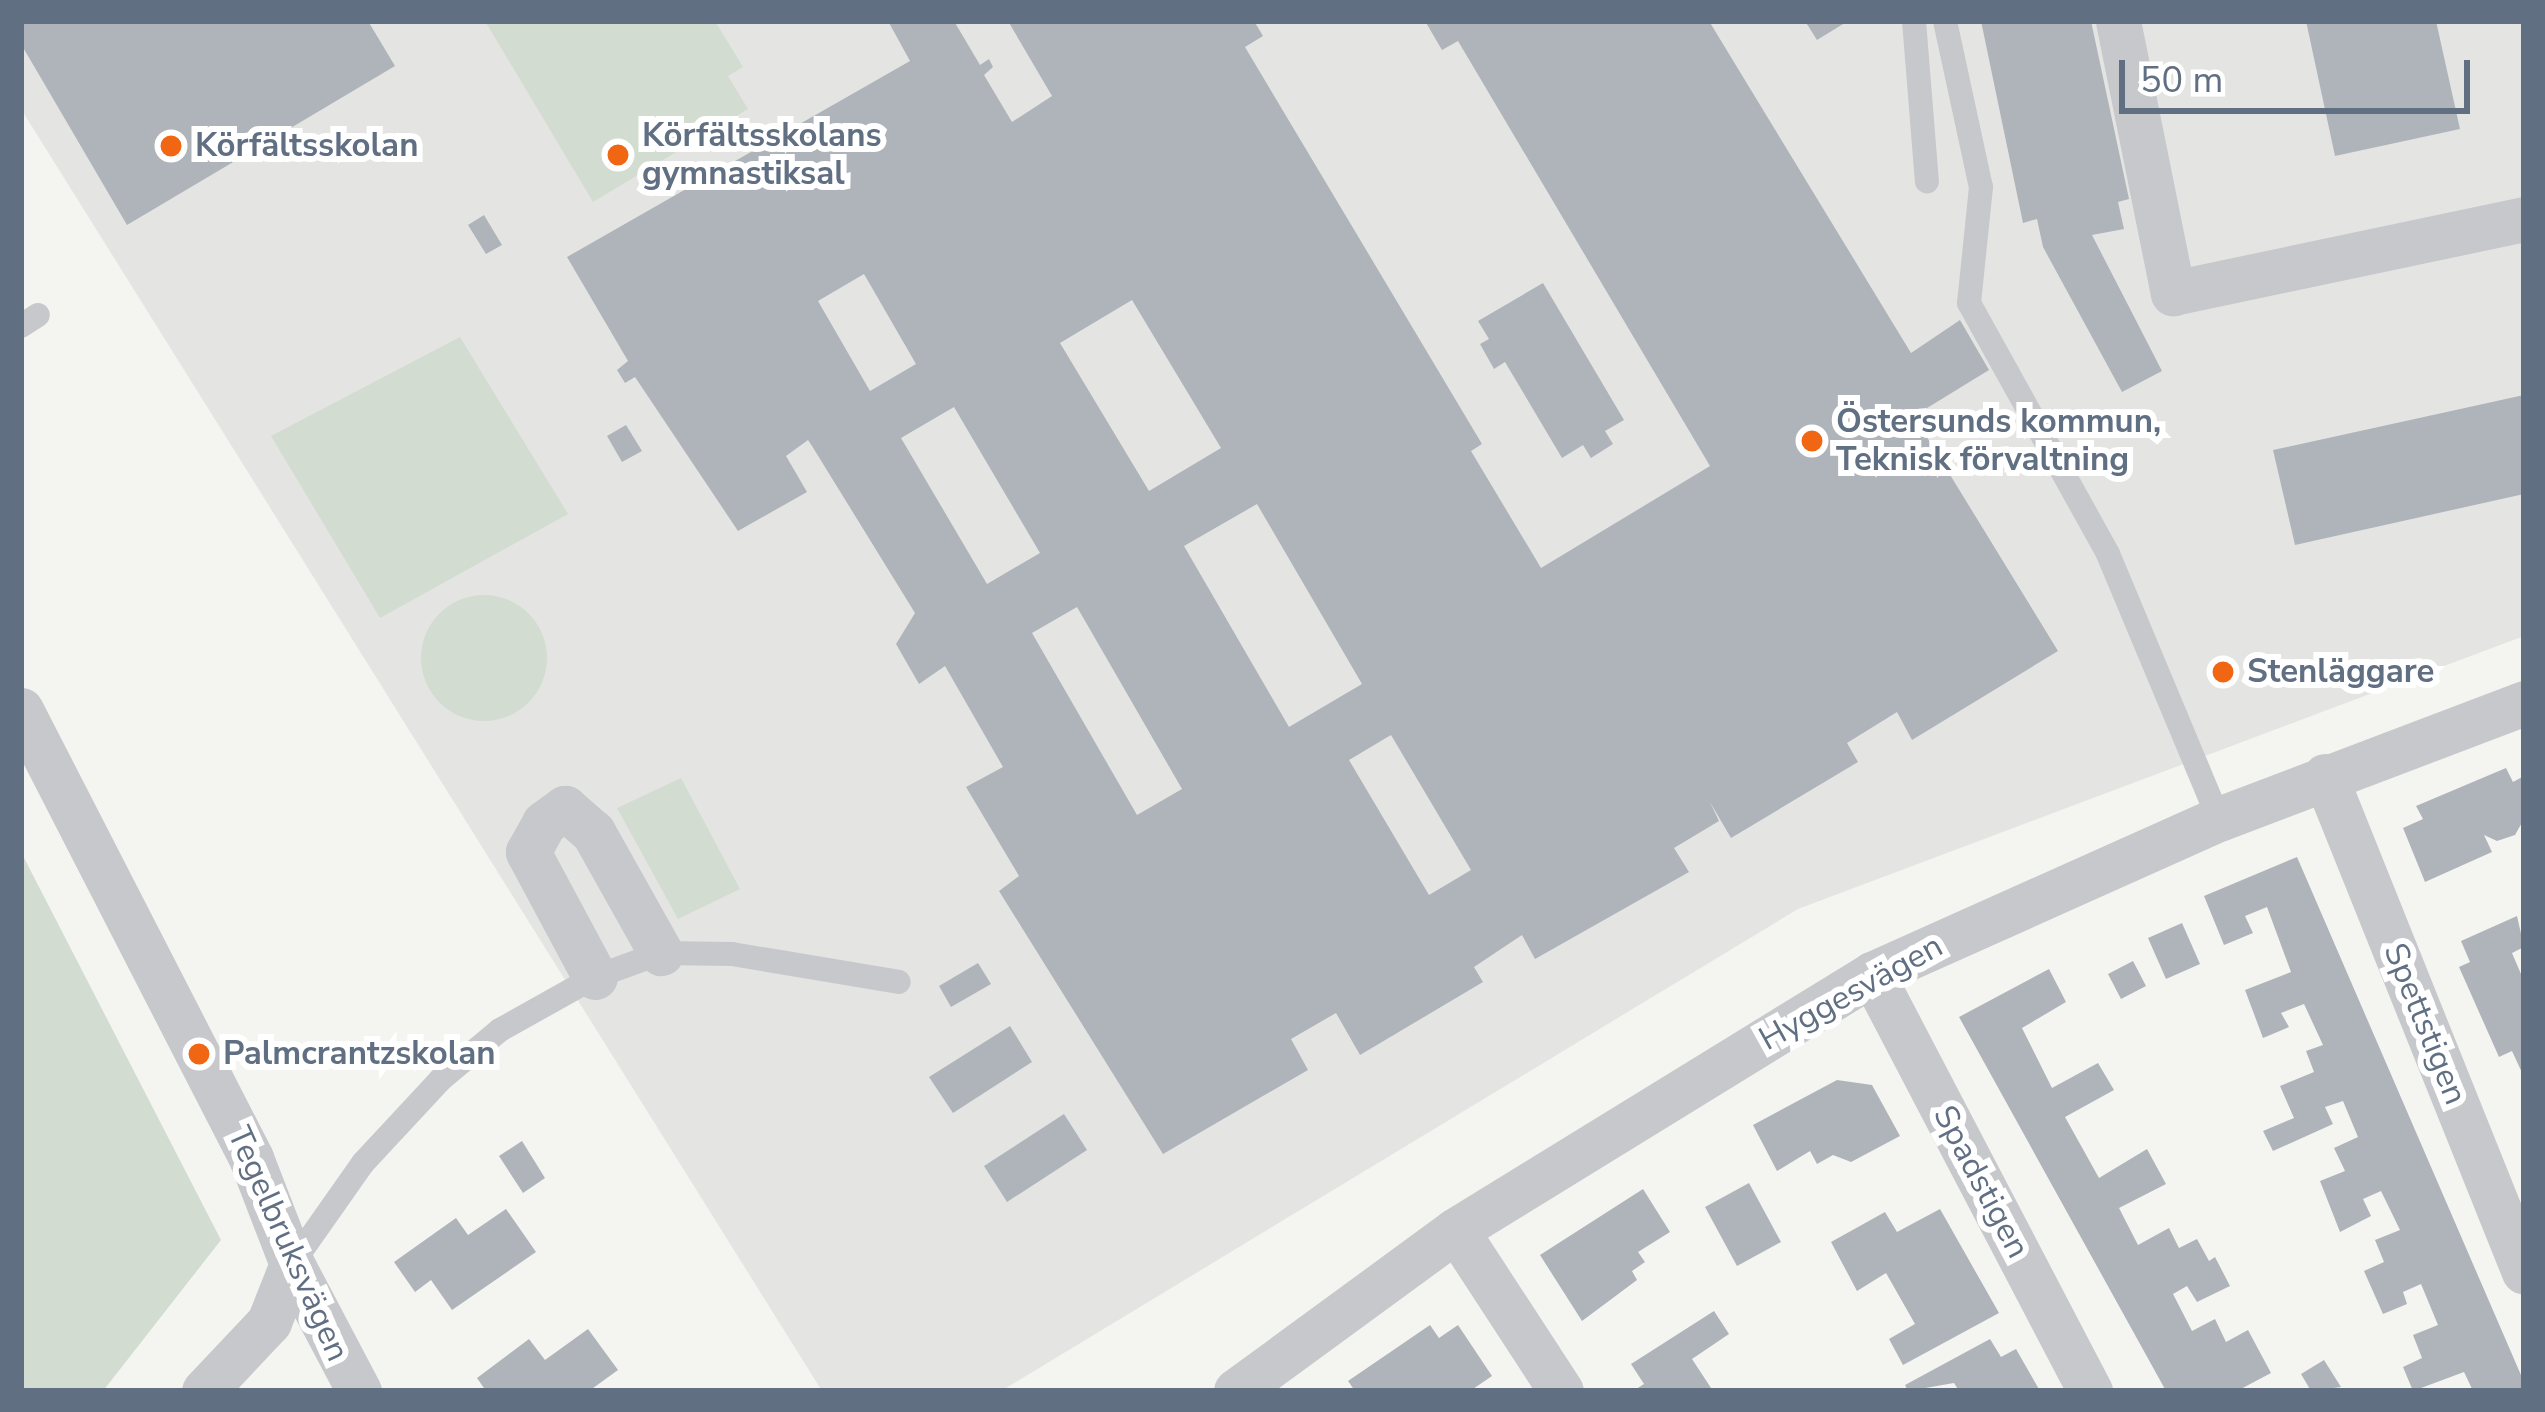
<!DOCTYPE html>
<meta charset="utf-8">
<style>
body{margin:0}
#map{position:relative;width:2545px;height:1412px;overflow:hidden;background:#f4f5f0;font-family:"Nunito Sans",sans-serif}
div>[style]{position:absolute}
[style*='--x']{left:calc(var(--x)*1px);top:calc(var(--y)*1px);width:calc(var(--w)*1px);rotate:calc(var(--a)*1deg)}
.built>*{inset:0;background:#e4e5e3}
.green>*{inset:0;background:#d3dcd0}
.round{border-radius:50%}
.building>*{inset:0;background:#aeb4ba}
.lane>*{height:24px;margin:-12px;padding:0 12px;transform-origin:12px;border-radius:12px;background:#c6c8cc}
.street>*{height:45px;margin:-22.5px;padding:0 22.5px;transform-origin:22.5px;border-radius:22.5px;background:#c6c8cc}
.dots>*{width:33px;height:33px;translate:-50% -50%;box-sizing:border-box;border:6px solid #fff;border-radius:50%}
span{translate:-50% -50%;white-space:nowrap;text-align:center;line-height:1.15;-webkit-text-stroke:12px #fff;paint-order:stroke}
.poi-label{font-size:33px;color:#616f83;font-weight:700}
.left{translate:0 -50%;text-align:left}
.street-label{font-size:33px;color:#616f83}
.frame{position:absolute;inset:0;border:24px solid #616f83;pointer-events:none}
.scale{position:absolute;left:2119px;top:60px;width:351px;height:54px;box-sizing:border-box;border:6px solid #616f83;border-top:0;padding-left:15px;font-size:36px;line-height:42px;white-space:nowrap;color:#616f83;-webkit-text-stroke:9px #fff;paint-order:stroke}
</style>
<div id="map">
<div class="built">
<div style="clip-path:polygon(21px 21px,2524px 21px,2524px 636px,1798px 909px,1001px 1391px,822px 1391px,21px 109px)"></div>
</div>
<div class="green">
<div style="clip-path:polygon(485px 21px,715px 21px,743px 67px,728px 76px,748px 109px,593px 202px)"></div>
<div style="clip-path:polygon(460px 337px,568px 514px,380px 618px,271px 436px)"></div>
<div class="round" style="left:421px;top:595px;width:126px;height:126px"></div>
<div style="clip-path:polygon(681px 778px,740px 889px,678px 919px,617px 808px)"></div>
<div style="clip-path:polygon(21px 852px,221px 1240px,103px 1391px,21px 1391px)"></div>
</div>
<div class="building">
<div style="clip-path:polygon(21px 21px,368px 21px,395px 66px,127px 225px,21px 44px)"></div>
<div style="clip-path:polygon(evenodd,888px 21px,954px 21px,980px 65px,989px 59px,993px 67px,984px 75px,1012px 122px,1052px 96px,1008px 21px,1254px 21px,1263px 36px,1245px 47px,1482px 444px,1471px 451px,1541px 568px,1710px 466px,1458px 41px,1442px 50px,1425px 21px,1709px 21px,1911px 353px,1960px 320px,1989px 370px,1914px 416px,2058px 651px,1912px 740px,1897px 712px,1847px 743px,1858px 762px,1731px 838px,1710px 802px,1719px 821px,1674px 848px,1689px 872px,1535px 959px,1522px 935px,1474px 967px,1483px 982px,1360px 1055px,1336px 1013px,1291px 1039px,1308px 1070px,1163px 1154px,999px 891px,1019px 876px,966px 787px,1003px 767px,945px 666px,919px 684px,896px 644px,915px 613px,812px 446px,808px 440px,786px 456px,807px 492px,738px 531px,635px 377px,625px 383px,617px 370px,628px 361px,567px 257px,910px 61px,888px 21px,864px 274px,916px 364px,870px 391px,818px 301px,864px 274px,888px 21px,1132px 300px,1221px 448px,1149px 491px,1060px 343px,1132px 300px,888px 21px,954px 407px,1040px 553px,987px 584px,901px 438px,954px 407px,888px 21px,1257px 504px,1362px 684px,1289px 727px,1184px 546px,1257px 504px,888px 21px,1077px 607px,1182px 789px,1137px 815px,1032px 633px,1077px 607px,888px 21px,1391px 735px,1471px 870px,1429px 895px,1349px 760px,1391px 735px)"></div>
<div style="clip-path:polygon(1805px 21px,1848px 21px,1817px 40px)"></div>
<div style="clip-path:polygon(1981px 21px,2091px 21px,2129px 199px,2118px 202px,2124px 229px,2092px 235px,2162px 371px,2122px 392px,2043px 247px,2037px 219px,2023px 223px)"></div>
<div style="clip-path:polygon(2306px 21px,2436px 21px,2460px 129px,2335px 156px)"></div>
<div style="clip-path:polygon(484px 215px,502px 245px,486px 254px,468px 225px)"></div>
<div style="clip-path:polygon(1543px 283px,1624px 420px,1605px 431px,1613px 444px,1591px 458px,1583px 445px,1562px 458px,1505px 362px,1494px 369px,1480px 344px,1489px 339px,1478px 321px)"></div>
<div style="clip-path:polygon(2524px 395px,2524px 494px,2295px 545px,2273px 450px)"></div>
<div style="clip-path:polygon(626px 425px,642px 451px,622px 462px,607px 436px)"></div>
<div style="clip-path:polygon(2506px 768px,2513px 782px,2524px 776px,2524px 819px,2515px 835px,2497px 841px,2484px 835px,2492px 852px,2425px 882px,2403px 828px,2423px 819px,2416px 806px)"></div>
<div style="clip-path:polygon(2297px 857px,2524px 1382px,2524px 1391px,2473px 1391px,2464px 1372px,2413px 1391px,2403px 1367px,2422px 1358px,2413px 1335px,2438px 1325px,2421px 1284px,2403px 1292px,2407px 1304px,2383px 1314px,2364px 1271px,2384px 1262px,2375px 1240px,2400px 1230px,2381px 1191px,2363px 1199px,2371px 1216px,2340px 1232px,2320px 1181px,2345px 1171px,2334px 1148px,2358px 1137px,2343px 1101px,2325px 1107px,2333px 1124px,2273px 1151px,2263px 1131px,2294px 1118px,2280px 1086px,2314px 1072px,2306px 1051px,2323px 1045px,2304px 1004px,2281px 1013px,2289px 1027px,2263px 1038px,2245px 990px,2291px 972px,2267px 907px,2245px 916px,2253px 933px,2224px 945px,2204px 896px)"></div>
<div style="clip-path:polygon(2517px 916px,2524px 947px,2512px 953px,2524px 981px,2524px 1077px,2512px 1051px,2499px 1057px,2459px 967px,2470px 962px,2461px 941px)"></div>
<div style="clip-path:polygon(2182px 923px,2200px 964px,2166px 979px,2148px 938px)"></div>
<div style="clip-path:polygon(2133px 961px,2146px 986px,2121px 999px,2108px 974px)"></div>
<div style="clip-path:polygon(978px 963px,991px 984px,951px 1007px,939px 986px)"></div>
<div style="clip-path:polygon(2049px 969px,2066px 1002px,2022px 1028px,2052px 1088px,2098px 1063px,2114px 1090px,2065px 1117px,2099px 1178px,2147px 1149px,2166px 1184px,2119px 1208px,2138px 1245px,2169px 1228px,2179px 1248px,2197px 1239px,2209px 1261px,2215px 1257px,2230px 1286px,2197px 1302px,2187px 1286px,2173px 1294px,2192px 1331px,2215px 1319px,2226px 1342px,2248px 1330px,2271px 1373px,2237px 1391px,2166px 1391px,1959px 1017px)"></div>
<div style="clip-path:polygon(1010px 1026px,1032px 1062px,953px 1113px,929px 1077px)"></div>
<div style="clip-path:polygon(1837px 1080px,1872px 1085px,1900px 1136px,1851px 1162px,1833px 1155px,1817px 1164px,1810px 1151px,1777px 1171px,1753px 1125px)"></div>
<div style="clip-path:polygon(1064px 1114px,1087px 1150px,1007px 1202px,984px 1166px)"></div>
<div style="clip-path:polygon(522px 1141px,545px 1178px,523px 1193px,499px 1156px)"></div>
<div style="clip-path:polygon(1749px 1183px,1781px 1242px,1737px 1266px,1705px 1207px)"></div>
<div style="clip-path:polygon(1643px 1189px,1670px 1232px,1638px 1252px,1645px 1262px,1632px 1271px,1637px 1280px,1582px 1321px,1540px 1255px)"></div>
<div style="clip-path:polygon(506px 1209px,536px 1252px,452px 1310px,431px 1280px,415px 1292px,394px 1262px,456px 1218px,468px 1235px)"></div>
<div style="clip-path:polygon(1940px 1209px,1999px 1313px,1903px 1365px,1889px 1339px,1915px 1324px,1886px 1273px,1857px 1291px,1831px 1242px,1885px 1212px,1897px 1232px)"></div>
<div style="clip-path:polygon(1714px 1311px,1729px 1334px,1692px 1359px,1713px 1391px,1633px 1391px,1644px 1384px,1631px 1364px)"></div>
<div style="clip-path:polygon(1430px 1325px,1439px 1338px,1458px 1325px,1492px 1376px,1470px 1391px,1355px 1391px,1348px 1381px)"></div>
<div style="clip-path:polygon(588px 1329px,618px 1370px,589px 1391px,486px 1391px,477px 1378px,529px 1339px,545px 1360px)"></div>
<div style="clip-path:polygon(1990px 1339px,2001px 1357px,2016px 1349px,2040px 1391px,1959px 1391px,1954px 1383px,1908px 1391px,1905px 1385px)"></div>
<div style="clip-path:polygon(2324px 1360px,2341px 1387px,2311px 1391px,2301px 1374px)"></div>
</div>
<div class="lane">
<div style="--x:1914;--y:21;--w:161;--a:85.4"></div>
<div style="--x:1945;--y:21;--w:170;--a:77.8"></div>
<div style="--x:1981;--y:187;--w:117;--a:95.9"></div>
<div style="--x:1969;--y:303;--w:287;--a:61"></div>
<div style="--x:2108;--y:554;--w:287;--a:67.3"></div>
<div style="--x:21;--y:326;--w:20;--a:-33"></div>
<div style="--x:292;--y:1264;--w:123;--a:-54.9"></div>
<div style="--x:363;--y:1163;--w:113;--a:-47.1"></div>
<div style="--x:440;--y:1080;--w:78;--a:-39.8"></div>
<div style="--x:500;--y:1030;--w:109;--a:-29.2"></div>
<div style="--x:595;--y:977;--w:70;--a:-20"></div>
<div style="--x:661;--y:953;--w:71;--a:0.8"></div>
<div style="--x:732;--y:954;--w:169;--a:9.5"></div>
</div>
<div class="street">
<div style="--x:2118;--y:21;--w:278;--a:78.6"></div>
<div style="--x:2173;--y:293;--w:359;--a:-11.9"></div>
<div style="--x:21;--y:710;--w:504;--a:62.82"></div>
<div style="--x:251;--y:1158;--w:114;--a:68.9"></div>
<div style="--x:292;--y:1264;--w:144;--a:62.2"></div>
<div style="--x:2325;--y:776;--w:534;--a:68.14"></div>
<div style="--x:1872;--y:974;--w:471;--a:62.4"></div>
<div style="--x:595;--y:977;--w:142;--a:-118.2"></div>
<div style="--x:528;--y:852;--w:33;--a:-61"></div>
<div style="--x:544;--y:823;--w:26;--a:-36"></div>
<div style="--x:565;--y:808;--w:37;--a:41"></div>
<div style="--x:593;--y:832;--w:139;--a:60.7"></div>
<div style="--x:1456;--y:1230;--w:192;--a:56.9"></div>
<div style="--x:204;--y:1391;--w:95;--a:-46.7"></div>
<div style="--x:269;--y:1322;--w:62;--a:-68.4"></div>
<div style="--x:1236;--y:1391;--w:273;--a:-36.2"></div>
<div style="--x:1456;--y:1230;--w:488;--a:-31.6"></div>
<div style="--x:1872;--y:974;--w:380;--a:-24.1"></div>
<div style="--x:2219;--y:819;--w:326;--a:-20.8"></div>
</div>
<div class="dots">
<div style="left:171px;top:146px;background:#f16613"></div>
<div style="left:618px;top:155px;background:#f16613"></div>
<div style="left:1812px;top:441px;background:#f16613"></div>
<div style="left:2223px;top:672px;background:#f16613"></div>
<div style="left:199px;top:1054px;background:#f16613"></div>
</div>
<div class="poi-label">
<span class="left" style="left:642px;top:155px">Körfältsskolans<br>gymnastiksal</span>
<span class="left" style="left:195px;top:146px">Körfältsskolan</span>
<span class="left" style="left:1836px;top:441px">Östersunds kommun,<br>Teknisk förvaltning</span>
<span class="left" style="left:2247px;top:672px">Stenläggare</span>
<span class="left" style="left:223px;top:1054px">Palmcrantzskolan</span>
</div>
<div class="street-label">
<span style="left:1851px;top:993px;rotate:-29deg">Hyggesvägen</span>
<span style="left:2425px;top:1024px;rotate:68deg">Spettstigen</span>
<span style="left:1981px;top:1182px;rotate:62deg">Spadstigen</span>
<span style="left:288px;top:1244px;rotate:66deg">Tegelbruksvägen</span>
</div>
<div class="frame"></div>
<div class="scale">50 m</div>
</div>
